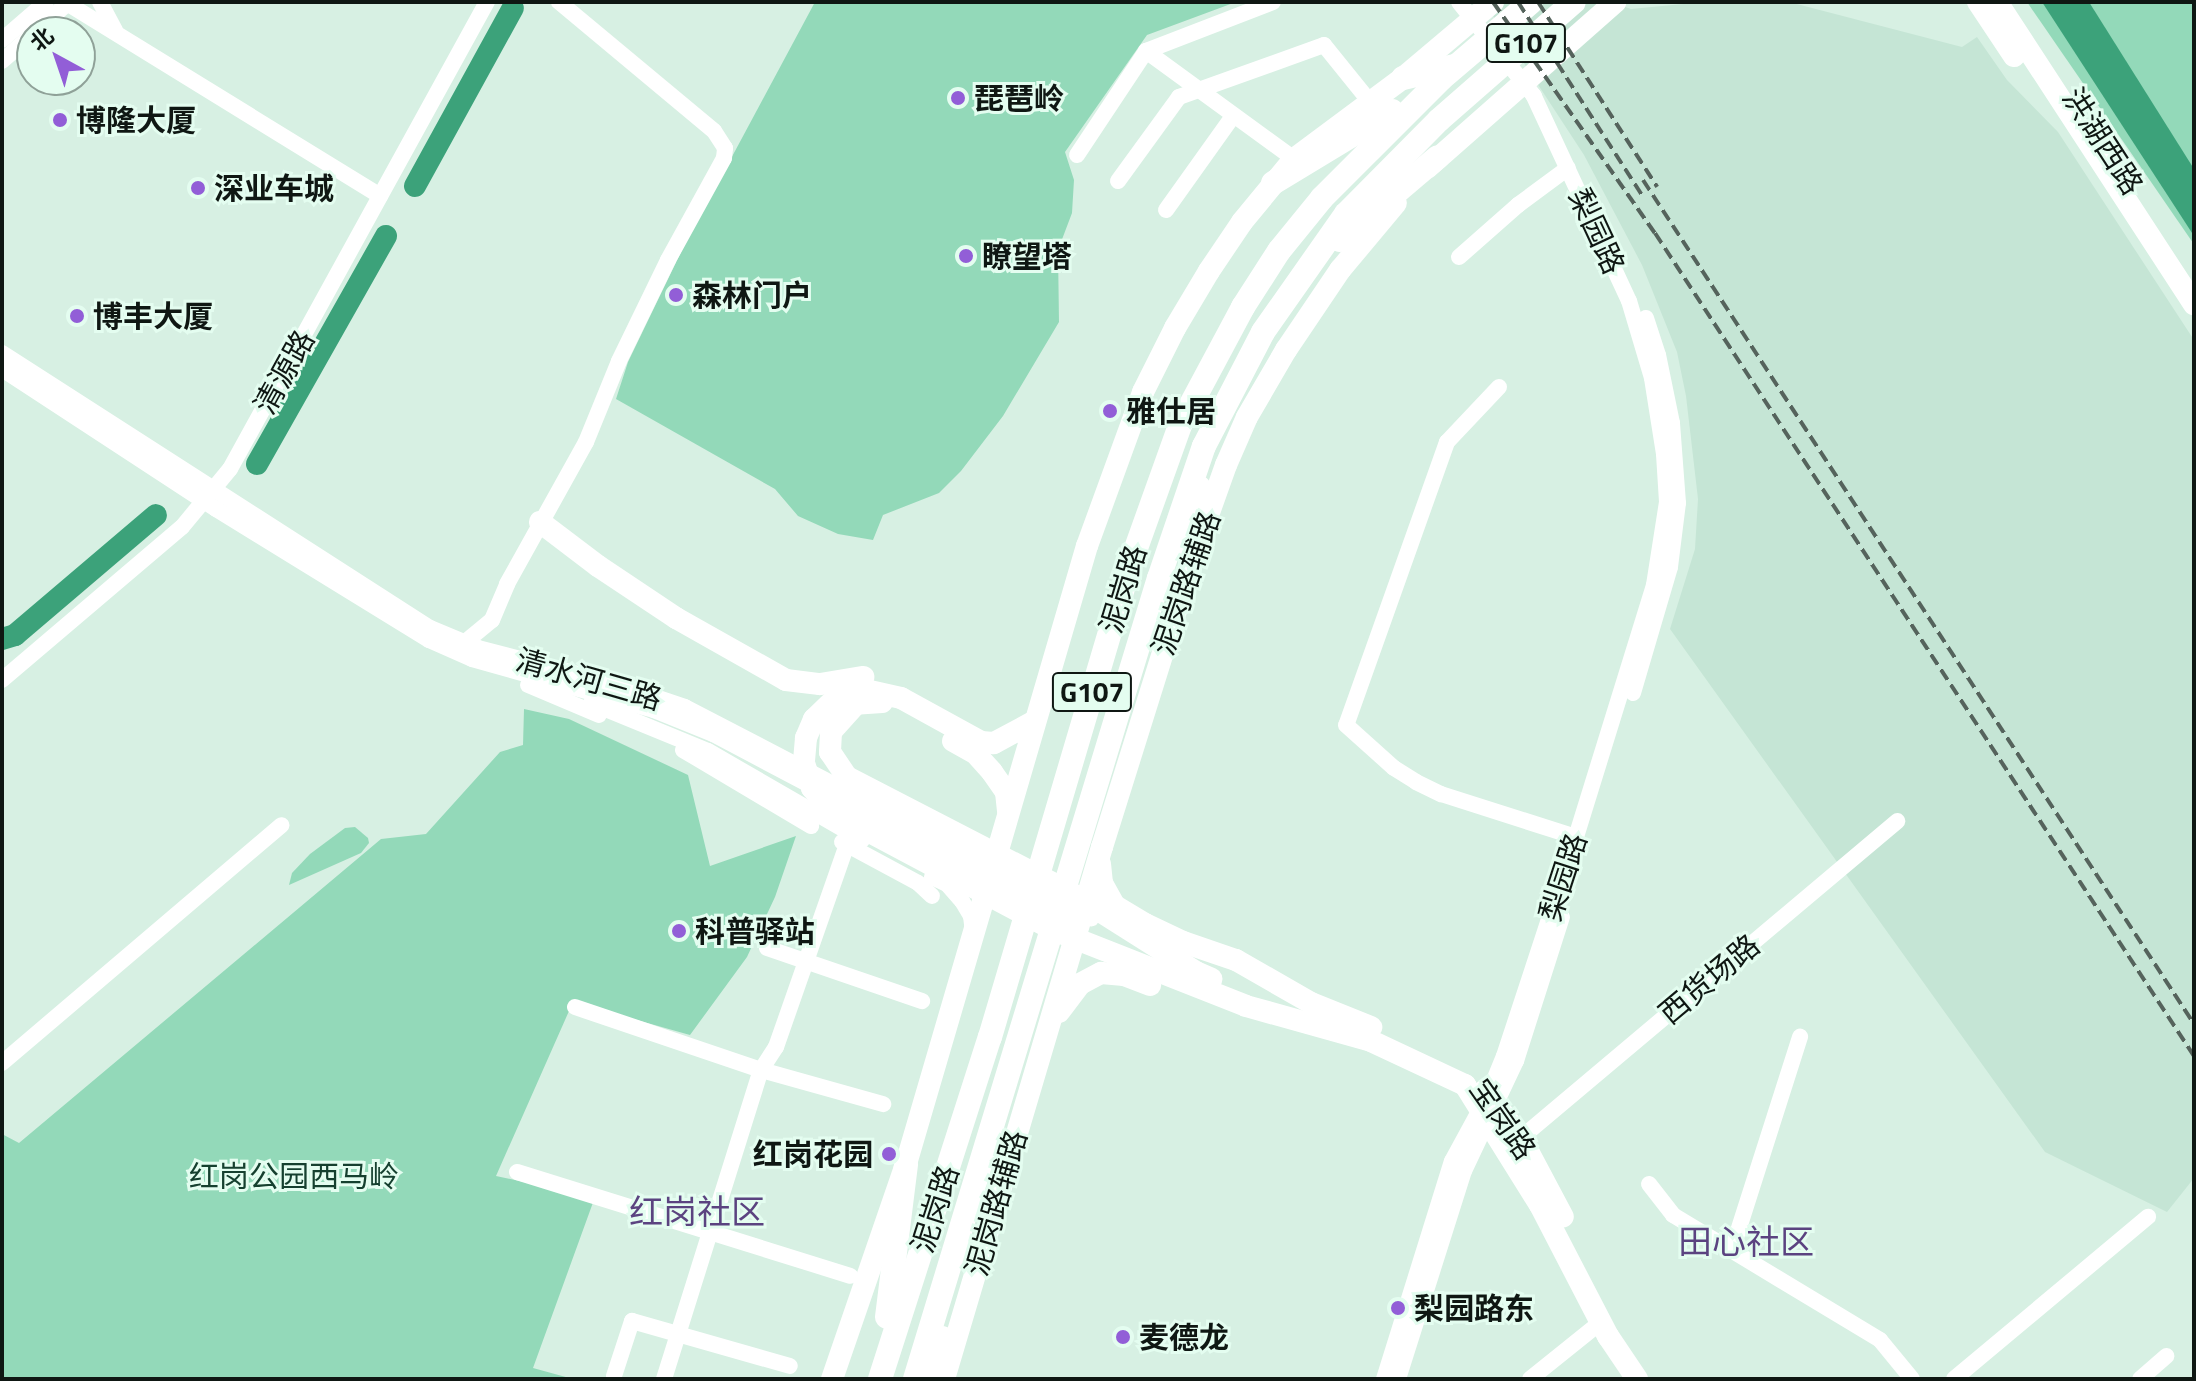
<!DOCTYPE html>
<meta charset="utf-8">
<style>
body{margin:0}
#map{position:relative;width:2196px;height:1381px;overflow:hidden;background:#d7f0e3;font-family:"Titillium Web","Noto Sans SC",sans-serif}
div>[style]{position:absolute}
[style*='--x']{left:calc(var(--x)*1px);top:calc(var(--y)*1px);width:calc(var(--w)*1px);rotate:calc(var(--a)*1deg)}
.built>*{inset:0;background:#c5e5d5}
.green>*{inset:0;background:#93d9b9}
.water>*{inset:0;background:#3ca27a}
.river>*{height:22px;margin:-11px;padding:0 11px;transform-origin:11px;border-radius:11px;background:#3ca27a}
.minor>*{height:16px;margin:-8px;padding:0 8px;transform-origin:8px;border-radius:8px;background:#fff}
.major>*{height:22px;margin:-11px;padding:0 11px;transform-origin:11px;border-radius:11px;background:#fff}
.highway>*{height:24px;margin:-12px;padding:0 12px;transform-origin:12px;border-radius:12px;background:#fff}
.rail>*{height:4px;margin-top:-2px;transform-origin:0;background:repeating-linear-gradient(90deg,#55635c 0 12px,transparent 0 18px)}
.dots>*{width:22px;height:22px;translate:-50% -50%;box-sizing:border-box;border:4px solid #e4fdf0;border-radius:50%}
span{translate:-50% -50%;white-space:nowrap;text-align:center;line-height:1.15;-webkit-text-stroke:6px #e4fdf0;paint-order:stroke}
.shield-label span{padding:2px 6px;background:#e4fdf0;border:2px solid;border-radius:6px;-webkit-text-stroke-width:0}
.shield-label{font-size:28px;color:#0f1713;font-weight:700}
.poi-label{font-size:30px;color:#0f1713;font-weight:700}
.left{translate:0 -50%;text-align:left}
.right{translate:-100% -50%;text-align:right}
.street-label{font-size:30px;color:#0f1713}
.park-label{font-size:30px;color:#15402f}
.quarter-label{font-size:34px;color:#5b4380}
.frame{position:absolute;inset:0;border:4px solid #0f1713;pointer-events:none}
.north{position:absolute;left:16px;top:16px;width:80px;height:80px;box-sizing:border-box;background:#e4fdf0;border:2px solid #8fa198;border-radius:50%;rotate:320deg;font-size:22px;font-weight:700;line-height:32px;text-align:center;color:#0f1713}
.north::after{content:'';display:block;margin:auto;width:28px;height:36px;background:#925ed7;clip-path:polygon(50% 0,100% 100%,50% 72%,0 100%)}
</style>
<div id="map">
<div class="built">
<div style="clip-path:polygon(1484px 2px,1611px 2px,1631px 9px,1704px 2px,1789px 2px,1962px 47px,1977px 37px,2007px 80px,2058px 132px,2194px 340px,2194px 1178px,2167px 1212px,2045px 1152px,1670px 629px,1695px 549px,1698px 499px,1686px 396px,1677px 352px,1642px 265px,1584px 155px)"></div>
</div>
<div class="green">
<div style="clip-path:polygon(815px 2px,1236px 2px,1147px 35px,1065px 152px,1074px 180px,1072px 213px,1058px 250px,1059px 322px,1003px 416px,961px 471px,939px 493px,883px 515px,873px 540px,838px 534px,798px 516px,775px 489px,616px 399px,628px 362px,683px 248px)"></div>
<div style="clip-path:polygon(2027px 2px,2194px 2px,2194px 244px,2191px 240px)"></div>
<div style="clip-path:polygon(524px 709px,569px 719px,688px 775px,710px 866px,796px 836px,775px 897px,747px 957px,690px 1035px,573px 1002px,496px 1176px,595px 1197px,533px 1368px,573px 1379px,2px 1379px,2px 1134px,19px 1143px,381px 839px,426px 834px,500px 752px,523px 745px)"></div>
<div style="clip-path:polygon(355px 827px,368px 838px,369px 843px,361px 853px,289px 885px,292px 873px,310px 854px,345px 828px)"></div>
</div>
<div class="water">
<div style="clip-path:polygon(2042px 2px,2089px 2px,2194px 169px,2194px 236px)"></div>
</div>
<div class="river">
<div style="--x:415;--y:186;--w:203;--a:-61.2"></div>
<div style="--x:257;--y:464;--w:262;--a:-60.5"></div>
<div style="--x:2;--y:639;--w:14;--a:-17"></div>
<div style="--x:15;--y:635;--w:185;--a:-40.4"></div>
</div>
<div class="minor">
<div style="--x:65;--y:2;--w:370;--a:31.6"></div>
<div style="--x:100;--y:2;--w:32;--a:62"></div>
<div style="--x:35;--y:32;--w:45;--a:-41.4"></div>
<div style="--x:2;--y:40;--w:58;--a:-40.8"></div>
<div style="--x:1146;--y:51;--w:183;--a:36.1"></div>
<div style="--x:2;--y:61;--w:40;--a:-41"></div>
<div style="--x:1077;--y:155;--w:125;--a:-56.4"></div>
<div style="--x:1146;--y:51;--w:136;--a:-21.1"></div>
<div style="--x:1118;--y:181;--w:104;--a:-54"></div>
<div style="--x:1179;--y:97;--w:154;--a:-19.7"></div>
<div style="--x:1324;--y:45;--w:73;--a:51.1"></div>
<div style="--x:1166;--y:210;--w:115;--a:-54.5"></div>
<div style="--x:1459;--y:257;--w:79;--a:-41.4"></div>
<div style="--x:1518;--y:205;--w:62;--a:-36.5"></div>
<div style="--x:2;--y:353;--w:509;--a:32.72"></div>
<div style="--x:430;--y:628;--w:52;--a:22.6"></div>
<div style="--x:478;--y:648;--w:150;--a:14.7"></div>
<div style="--x:623;--y:686;--w:65;--a:18.7"></div>
<div style="--x:685;--y:707;--w:458;--a:27.5"></div>
<div style="--x:2;--y:369;--w:256;--a:33.2"></div>
<div style="--x:216;--y:509;--w:250;--a:31.6"></div>
<div style="--x:429;--y:640;--w:47;--a:23.8"></div>
<div style="--x:472;--y:659;--w:189;--a:15.7"></div>
<div style="--x:654;--y:710;--w:64;--a:22.1"></div>
<div style="--x:713;--y:734;--w:397;--a:27.8"></div>
<div style="--x:1499;--y:387;--w:76;--a:133.4"></div>
<div style="--x:1447;--y:442;--w:300;--a:109.6"></div>
<div style="--x:1346;--y:725;--w:64;--a:41.9"></div>
<div style="--x:1394;--y:768;--w:26;--a:32"></div>
<div style="--x:1416;--y:782;--w:28;--a:26"></div>
<div style="--x:1441;--y:794;--w:142;--a:17.7"></div>
<div style="--x:458;--y:648;--w:44;--a:-39.5"></div>
<div style="--x:492;--y:620;--w:39;--a:-67"></div>
<div style="--x:507;--y:584;--w:162;--a:-60.9"></div>
<div style="--x:586;--y:442;--w:87;--a:-67.8"></div>
<div style="--x:619;--y:361;--w:112;--a:-64.1"></div>
<div style="--x:668;--y:260;--w:116;--a:-61.2"></div>
<div style="--x:724;--y:158;--w:10;--a:-84"></div>
<div style="--x:725;--y:148;--w:20;--a:-123"></div>
<div style="--x:714;--y:131;--w:202;--a:-140.2"></div>
<div style="--x:2;--y:680;--w:236;--a:-40.4"></div>
<div style="--x:182;--y:527;--w:75;--a:-50.4"></div>
<div style="--x:230;--y:469;--w:533;--a:-61.18"></div>
<div style="--x:528;--y:685;--w:77;--a:22.9"></div>
<div style="--x:1633;--y:693;--w:131;--a:-73.6"></div>
<div style="--x:1670;--y:567;--w:64;--a:-82.9"></div>
<div style="--x:1678;--y:503;--w:80;--a:-94.3"></div>
<div style="--x:1672;--y:423;--w:69;--a:-101.6"></div>
<div style="--x:1658;--y:355;--w:39;--a:-108"></div>
<div style="--x:591;--y:703;--w:126;--a:22.3"></div>
<div style="--x:708;--y:751;--w:178;--a:30"></div>
<div style="--x:683;--y:750;--w:149;--a:30.7"></div>
<div style="--x:842;--y:842;--w:86;--a:28.3"></div>
<div style="--x:918;--y:883;--w:19;--a:43"></div>
<div style="--x:932;--y:877;--w:17;--a:25"></div>
<div style="--x:947;--y:884;--w:23;--a:49"></div>
<div style="--x:962;--y:901;--w:17;--a:59"></div>
<div style="--x:971;--y:916;--w:16;--a:83"></div>
<div style="--x:767;--y:948;--w:164;--a:18.9"></div>
<div style="--x:575;--y:1007;--w:196;--a:18.7"></div>
<div style="--x:761;--y:1070;--w:127;--a:15.6"></div>
<div style="--x:2;--y:1063;--w:367;--a:-40.4"></div>
<div style="--x:1521;--y:1138;--w:492;--a:-40.1"></div>
<div style="--x:517;--y:1172;--w:349;--a:17.3"></div>
<div style="--x:1649;--y:1184;--w:39;--a:52"></div>
<div style="--x:1673;--y:1215;--w:242;--a:31.1"></div>
<div style="--x:1880;--y:1340;--w:50;--a:50.6"></div>
<div style="--x:1732;--y:1250;--w:224;--a:-72.3"></div>
<div style="--x:614;--y:1376;--w:58;--a:-71.9"></div>
<div style="--x:632;--y:1321;--w:164;--a:15.9"></div>
<div style="--x:664;--y:1379;--w:324;--a:-72.6"></div>
<div style="--x:761;--y:1070;--w:27;--a:-57"></div>
<div style="--x:776;--y:1047;--w:215;--a:-70.7"></div>
<div style="--x:1384;--y:1379;--w:228;--a:-72.7"></div>
<div style="--x:1452;--y:1161;--w:75;--a:-61.4"></div>
<div style="--x:1488;--y:1095;--w:42;--a:-67.7"></div>
<div style="--x:1504;--y:1056;--w:231;--a:-71.8"></div>
<div style="--x:1576;--y:837;--w:264;--a:-72.8"></div>
<div style="--x:1654;--y:585;--w:84;--a:-81.1"></div>
<div style="--x:1667;--y:502;--w:48;--a:-93.6"></div>
<div style="--x:1664;--y:454;--w:77;--a:-99"></div>
<div style="--x:1652;--y:378;--w:80;--a:-106.6"></div>
<div style="--x:1629;--y:301;--w:226;--a:-114.9"></div>
<div style="--x:1534;--y:96;--w:120;--a:-128.6"></div>
<div style="--x:1398;--y:1379;--w:218;--a:-72.4"></div>
<div style="--x:1464;--y:1171;--w:122;--a:-64.7"></div>
<div style="--x:1516;--y:1061;--w:151;--a:-72.3"></div>
<div style="--x:1530;--y:1379;--w:91;--a:-38.8"></div>
<div style="--x:1954;--y:1379;--w:253;--a:-39.9"></div>
<div style="--x:2140;--y:1379;--w:35;--a:-41"></div>
</div>
<div class="major">
<div style="--x:1978;--y:2;--w:65;--a:56.3"></div>
<div style="--x:1997;--y:2;--w:361;--a:56.9"></div>
<div style="--x:1427;--y:168;--w:251;--a:-41.4"></div>
<div style="--x:540;--y:522;--w:73;--a:37.2"></div>
<div style="--x:598;--y:566;--w:94;--a:33.7"></div>
<div style="--x:676;--y:618;--w:126;--a:29.4"></div>
<div style="--x:786;--y:680;--w:34;--a:7"></div>
<div style="--x:820;--y:684;--w:44;--a:-9.2"></div>
<div style="--x:882;--y:702;--w:26;--a:176"></div>
<div style="--x:856;--y:704;--w:38;--a:132"></div>
<div style="--x:831;--y:732;--w:20;--a:93"></div>
<div style="--x:830;--y:752;--w:30;--a:56"></div>
<div style="--x:847;--y:777;--w:249;--a:27.3"></div>
<div style="--x:1068;--y:891;--w:151;--a:32.3"></div>
<div style="--x:1196;--y:972;--w:17;--a:24"></div>
<div style="--x:1035;--y:721;--w:47;--a:151.8"></div>
<div style="--x:994;--y:743;--w:13;--a:-176"></div>
<div style="--x:981;--y:742;--w:91;--a:-151.2"></div>
<div style="--x:901;--y:698;--w:41;--a:-167.3"></div>
<div style="--x:861;--y:689;--w:25;--a:162"></div>
<div style="--x:837;--y:697;--w:32;--a:136"></div>
<div style="--x:814;--y:719;--w:21;--a:113"></div>
<div style="--x:806;--y:738;--w:25;--a:95"></div>
<div style="--x:804;--y:763;--w:26;--a:72"></div>
<div style="--x:812;--y:788;--w:33;--a:49"></div>
<div style="--x:834;--y:813;--w:251;--a:28"></div>
<div style="--x:1056;--y:931;--w:204;--a:21.5"></div>
<div style="--x:1246;--y:1006;--w:130;--a:15.6"></div>
<div style="--x:1371;--y:1041;--w:104;--a:25.1"></div>
<div style="--x:1465;--y:1085;--w:142;--a:58"></div>
<div style="--x:1540;--y:1205;--w:148;--a:62.6"></div>
<div style="--x:1608;--y:1336;--w:52;--a:56"></div>
<div style="--x:953;--y:741;--w:26;--a:29"></div>
<div style="--x:976;--y:754;--w:24;--a:48"></div>
<div style="--x:992;--y:772;--w:24;--a:55"></div>
<div style="--x:1006;--y:792;--w:19;--a:84"></div>
<div style="--x:1100;--y:864;--w:19;--a:84"></div>
<div style="--x:1102;--y:883;--w:26;--a:61"></div>
<div style="--x:1115;--y:906;--w:35;--a:31"></div>
<div style="--x:1145;--y:924;--w:42;--a:25.3"></div>
<div style="--x:1183;--y:942;--w:56;--a:18.8"></div>
<div style="--x:1236;--y:960;--w:86;--a:29.8"></div>
<div style="--x:1311;--y:1003;--w:65;--a:21.8"></div>
<div style="--x:1059;--y:1012;--w:35;--a:-53"></div>
<div style="--x:1080;--y:984;--w:24;--a:-28"></div>
<div style="--x:1101;--y:973;--w:23;--a:5"></div>
<div style="--x:1124;--y:975;--w:28;--a:21"></div>
<div style="--x:1485;--y:1090;--w:60;--a:53.1"></div>
<div style="--x:1521;--y:1138;--w:89;--a:62"></div>
<div style="--x:832;--y:1379;--w:227;--a:-71"></div>
<div style="--x:906;--y:1164;--w:644;--a:-73.68"></div>
<div style="--x:1087;--y:546;--w:164;--a:-70"></div>
<div style="--x:1143;--y:392;--w:72;--a:-63.4"></div>
<div style="--x:1175;--y:328;--w:66;--a:-59.2"></div>
<div style="--x:1209;--y:271;--w:59;--a:-56"></div>
<div style="--x:1242;--y:222;--w:82;--a:-50.5"></div>
<div style="--x:1294;--y:159;--w:136;--a:-36.6"></div>
<div style="--x:1403;--y:78;--w:118;--a:-40.2"></div>
<div style="--x:944;--y:1379;--w:555;--a:-73.46"></div>
<div style="--x:1102;--y:847;--w:294;--a:-72.6"></div>
<div style="--x:1190;--y:566;--w:107;--a:-70.4"></div>
<div style="--x:1226;--y:465;--w:52;--a:-66.4"></div>
<div style="--x:1247;--y:417;--w:78;--a:-59.8"></div>
<div style="--x:1286;--y:350;--w:97;--a:-56"></div>
<div style="--x:1340;--y:270;--w:87;--a:-50.1"></div>
</div>
<div class="highway">
<div style="--x:1403;--y:78;--w:52;--a:-13.2"></div>
<div style="--x:1273;--y:183;--w:139;--a:-31.2"></div>
<div style="--x:1340;--y:240;--w:128;--a:-40.3"></div>
<div style="--x:1190;--y:566;--w:79;--a:-83.4"></div>
<div style="--x:887;--y:1317;--w:154;--a:-82.9"></div>
<div style="--x:880;--y:1379;--w:359;--a:-72.2"></div>
<div style="--x:990;--y:1037;--w:492;--a:-73.5"></div>
<div style="--x:1130;--y:565;--w:149;--a:-70.3"></div>
<div style="--x:1180;--y:425;--w:134;--a:-61.9"></div>
<div style="--x:1243;--y:307;--w:67;--a:-57.3"></div>
<div style="--x:1279;--y:251;--w:68;--a:-50.9"></div>
<div style="--x:1322;--y:198;--w:168;--a:-45"></div>
<div style="--x:1441;--y:79;--w:118;--a:-40.5"></div>
<div style="--x:915;--y:1379;--w:837;--a:-73.06"></div>
<div style="--x:1159;--y:578;--w:139;--a:-71.2"></div>
<div style="--x:1204;--y:446;--w:128;--a:-62.6"></div>
<div style="--x:1263;--y:332;--w:144;--a:-54.9"></div>
<div style="--x:1346;--y:214;--w:132;--a:-45.3"></div>
<div style="--x:1439;--y:120;--w:179;--a:-41.2"></div>
<div style="--x:933;--y:1379;--w:42;--a:-77.6"></div>
</div>
<div class="rail">
<div style="--x:1493;--y:2;--w:282;--a:55"></div>
<div style="--x:1655;--y:233;--w:984;--a:56.78"></div>
<div style="--x:1518;--y:2;--w:232;--a:57.3"></div>
<div style="--x:1538;--y:2;--w:220;--a:57.2"></div>
<div style="--x:1643;--y:180;--w:1008;--a:56.86"></div>
</div>
<div class="dots">
<div style="left:958px;top:98px;background:#925ed7"></div>
<div style="left:60px;top:120px;background:#925ed7"></div>
<div style="left:198px;top:188px;background:#925ed7"></div>
<div style="left:966px;top:256px;background:#925ed7"></div>
<div style="left:676px;top:295px;background:#925ed7"></div>
<div style="left:77px;top:316px;background:#925ed7"></div>
<div style="left:1110px;top:411px;background:#925ed7"></div>
<div style="left:679px;top:931px;background:#925ed7"></div>
<div style="left:889px;top:1154px;background:#925ed7"></div>
<div style="left:1398px;top:1308px;background:#925ed7"></div>
<div style="left:1123px;top:1337px;background:#925ed7"></div>
</div>
<div class="shield-label">
<span style="left:1526px;top:43px">G107</span>
<span style="left:1092px;top:692px">G107</span>
</div>
<div class="poi-label">
<span class="left" style="left:974px;top:98px">琵琶岭</span>
<span class="left" style="left:76px;top:120px">博隆大厦</span>
<span class="left" style="left:214px;top:188px">深业车城</span>
<span class="left" style="left:982px;top:256px">瞭望塔</span>
<span class="left" style="left:692px;top:295px">森林门户</span>
<span class="left" style="left:93px;top:316px">博丰大厦</span>
<span class="left" style="left:1126px;top:411px">雅仕居</span>
<span class="left" style="left:695px;top:931px">科普驿站</span>
<span class="right" style="left:873px;top:1154px">红岗花园</span>
<span class="left" style="left:1414px;top:1308px">梨园路东</span>
<span class="left" style="left:1139px;top:1337px">麦德龙</span>
</div>
<div class="street-label">
<span style="left:2103px;top:141px;rotate:57deg">洪湖西路</span>
<span style="left:1597px;top:231px;rotate:65deg">梨园路</span>
<span style="left:284px;top:372px;rotate:-61deg">清源路</span>
<span style="left:1186px;top:583px;rotate:-71deg">泥岗路辅路</span>
<span style="left:1123px;top:589px;rotate:-73deg">泥岗路</span>
<span style="left:589px;top:679px;rotate:16deg">清水河三路</span>
<span style="left:1563px;top:877px;rotate:-72deg">梨园路</span>
<span style="left:1709px;top:979px;rotate:-40deg">西货场路</span>
<span style="left:1503px;top:1119px;rotate:55deg">宝岗路</span>
<span style="left:996px;top:1203px;rotate:-74deg">泥岗路辅路</span>
<span style="left:935px;top:1209px;rotate:-72deg">泥岗路</span>
</div>
<div class="park-label">
<span style="left:294px;top:1176px">红岗公园西马岭</span>
</div>
<div class="quarter-label">
<span style="left:697px;top:1212px">红岗社区</span>
<span style="left:1746px;top:1242px">田心社区</span>
</div>
<div class="frame"></div>
<div class="north">北</div>
</div>
